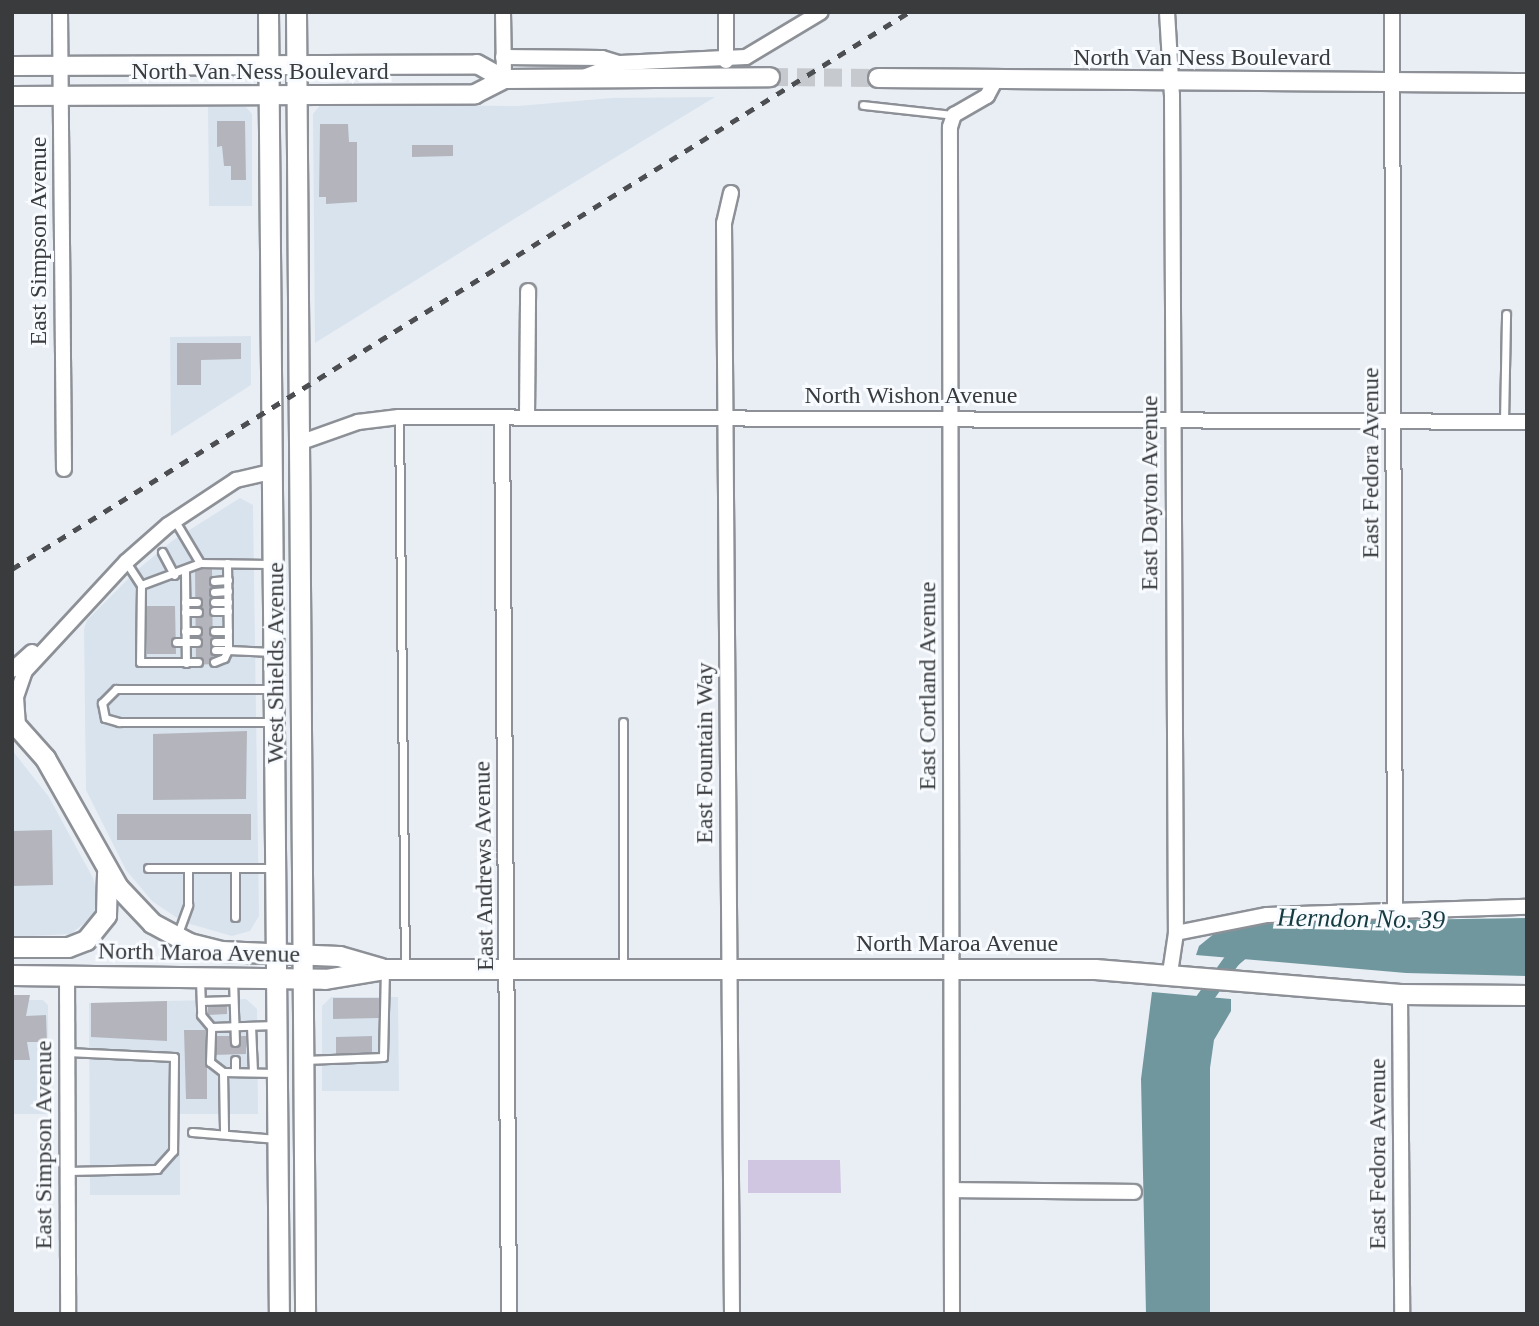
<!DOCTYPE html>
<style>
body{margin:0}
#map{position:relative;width:1539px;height:1326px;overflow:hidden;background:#e9eef4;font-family:"Times New Roman",serif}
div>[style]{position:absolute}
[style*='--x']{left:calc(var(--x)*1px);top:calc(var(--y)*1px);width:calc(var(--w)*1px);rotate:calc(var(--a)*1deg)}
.built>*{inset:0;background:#d9e3ee}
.green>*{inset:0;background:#d0c6e2}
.water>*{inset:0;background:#71979e}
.canal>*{height:16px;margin:-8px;padding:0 8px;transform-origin:8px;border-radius:8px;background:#71979e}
.building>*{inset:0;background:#b4b5bc}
.tertiary-tunnel>*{height:18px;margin-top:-9px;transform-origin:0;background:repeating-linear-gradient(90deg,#c6cacf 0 18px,transparent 0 27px)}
.roads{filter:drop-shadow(2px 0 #8d9197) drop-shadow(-2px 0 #8d9197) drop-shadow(0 2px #8d9197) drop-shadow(0 -2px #8d9197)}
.service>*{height:7px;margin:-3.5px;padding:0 3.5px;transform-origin:3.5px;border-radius:3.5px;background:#fff}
.minor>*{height:14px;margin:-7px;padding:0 7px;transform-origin:7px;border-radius:7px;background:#fff}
.tertiary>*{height:18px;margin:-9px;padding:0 9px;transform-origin:9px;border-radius:9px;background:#fff}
.secondary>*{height:19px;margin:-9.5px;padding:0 9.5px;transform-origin:9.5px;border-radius:9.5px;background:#fff}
.rail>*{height:4.5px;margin-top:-2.25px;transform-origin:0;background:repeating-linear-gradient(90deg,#4c4e51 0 9px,transparent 0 18px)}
span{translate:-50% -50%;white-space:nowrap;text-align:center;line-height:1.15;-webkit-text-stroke:6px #f8fbff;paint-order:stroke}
.street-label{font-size:24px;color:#393b3d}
.water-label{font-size:26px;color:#153b41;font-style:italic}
.frame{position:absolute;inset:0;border:14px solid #393b3d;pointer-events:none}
</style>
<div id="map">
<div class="built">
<div style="clip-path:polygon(715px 97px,519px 216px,315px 343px,313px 114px,321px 104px,518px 106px,612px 98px)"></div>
<div style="clip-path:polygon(208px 107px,246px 107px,252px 114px,252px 206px,209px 206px)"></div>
<div style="clip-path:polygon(251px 336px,251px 385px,171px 436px,170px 337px)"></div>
<div style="clip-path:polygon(240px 498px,253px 505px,259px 916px,250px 931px,232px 936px,183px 922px,152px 901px,126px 870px,86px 790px,84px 629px,87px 620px,136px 571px,172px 541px)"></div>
<div style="clip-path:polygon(12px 750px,49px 797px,93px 878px,97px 892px,94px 915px,71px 934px,12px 937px)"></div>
<div style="clip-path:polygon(331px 997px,398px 997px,399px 1091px,322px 1091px,322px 1006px)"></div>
<div style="clip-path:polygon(246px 999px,257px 1009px,258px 1114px,180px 1114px,180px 1195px,90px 1195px,89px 1003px)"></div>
<div style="clip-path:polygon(12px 1000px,43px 1000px,48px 1005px,49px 1114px,12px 1114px)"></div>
</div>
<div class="green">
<div style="clip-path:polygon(748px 1160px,840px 1160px,841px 1193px,748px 1193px)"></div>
</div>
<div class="water">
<div style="clip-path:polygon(1527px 918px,1527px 976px,1406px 973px,1196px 955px,1199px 946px,1215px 933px,1265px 922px)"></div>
<div style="clip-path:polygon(1152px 992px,1231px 999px,1231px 1011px,1214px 1040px,1210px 1068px,1210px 1314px,1146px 1314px,1141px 1079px)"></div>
</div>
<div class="canal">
<div style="--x:1195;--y:1012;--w:65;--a:-54.4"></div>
<div style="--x:1233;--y:959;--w:23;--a:-40"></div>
</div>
<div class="building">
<div style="clip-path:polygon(217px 121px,245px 121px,246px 180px,231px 180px,231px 166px,224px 166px,222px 146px,217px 147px)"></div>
<div style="clip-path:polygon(320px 124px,348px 124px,349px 142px,357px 142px,357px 202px,326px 204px,326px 197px,319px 197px)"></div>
<div style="clip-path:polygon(412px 145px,453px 145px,453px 156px,412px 157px)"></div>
<div style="clip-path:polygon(177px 343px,241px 343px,241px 359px,201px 360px,201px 385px,177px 385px)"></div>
<div style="clip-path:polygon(195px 569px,212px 569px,213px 664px,196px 665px)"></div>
<div style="clip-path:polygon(147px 606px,175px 606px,176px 654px,147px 654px)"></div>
<div style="clip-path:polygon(247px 731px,246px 799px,153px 800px,153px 734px)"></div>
<div style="clip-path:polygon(117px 814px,251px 814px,251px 840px,117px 840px)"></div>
<div style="clip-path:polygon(52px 830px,53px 885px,12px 886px,12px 831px)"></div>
<div style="clip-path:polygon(12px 995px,30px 995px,26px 1016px,46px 1015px,47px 1042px,27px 1042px,30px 1060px,12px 1060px)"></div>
<div style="clip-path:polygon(333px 998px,379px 998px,379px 1018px,333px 1019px)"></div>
<div style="clip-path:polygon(167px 1001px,167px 1041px,91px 1037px,91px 1003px)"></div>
<div style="clip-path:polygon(208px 1003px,227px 1003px,227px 1014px,208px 1015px)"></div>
<div style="clip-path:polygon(184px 1030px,207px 1030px,207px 1099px,186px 1099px)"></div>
<div style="clip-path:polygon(213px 1036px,246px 1036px,246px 1054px,213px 1055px)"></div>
<div style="clip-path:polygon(372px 1036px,372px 1055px,336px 1055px,336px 1037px)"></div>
</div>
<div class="tertiary-tunnel">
<div style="--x:770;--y:77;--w:108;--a:0.5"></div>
</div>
<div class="roads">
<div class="service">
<div style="--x:863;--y:105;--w:91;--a:6.3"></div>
<div style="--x:399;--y:417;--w:552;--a:89.38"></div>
<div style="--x:1504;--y:422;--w:108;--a:-88.9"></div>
<div style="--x:175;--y:521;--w:49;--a:59.2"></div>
<div style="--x:200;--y:563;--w:69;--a:0.8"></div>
<div style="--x:162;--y:552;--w:26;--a:62"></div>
<div style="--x:126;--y:562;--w:27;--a:57"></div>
<div style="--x:141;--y:585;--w:63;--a:-20.4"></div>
<div style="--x:227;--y:563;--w:87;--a:89.3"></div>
<div style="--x:228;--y:650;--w:45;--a:2.5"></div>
<div style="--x:185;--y:572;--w:91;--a:89.4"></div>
<div style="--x:214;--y:581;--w:14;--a:-4"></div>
<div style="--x:141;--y:585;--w:77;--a:90.7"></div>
<div style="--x:140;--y:662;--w:58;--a:0"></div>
<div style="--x:214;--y:592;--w:14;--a:-4"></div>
<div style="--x:185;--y:602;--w:12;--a:0"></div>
<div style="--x:214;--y:602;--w:14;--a:0"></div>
<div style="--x:214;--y:611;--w:14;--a:0"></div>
<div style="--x:185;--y:612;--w:13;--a:0"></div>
<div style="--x:185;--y:631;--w:12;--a:0"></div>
<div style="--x:214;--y:631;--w:14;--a:0"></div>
<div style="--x:176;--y:642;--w:21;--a:0"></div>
<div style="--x:215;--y:642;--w:13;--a:0"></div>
<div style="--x:214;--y:662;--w:11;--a:-22"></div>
<div style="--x:224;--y:658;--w:9;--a:-63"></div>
<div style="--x:228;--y:650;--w:13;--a:180"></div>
<div style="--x:272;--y:689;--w:156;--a:180"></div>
<div style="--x:116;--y:689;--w:20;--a:135"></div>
<div style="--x:102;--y:703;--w:15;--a:79"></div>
<div style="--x:105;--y:718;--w:15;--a:16"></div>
<div style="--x:119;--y:722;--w:154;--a:0"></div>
<div style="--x:623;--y:722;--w:244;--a:90"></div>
<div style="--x:148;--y:868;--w:126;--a:0"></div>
<div style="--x:235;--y:869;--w:48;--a:90"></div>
<div style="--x:177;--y:936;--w:33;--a:-70"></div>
<div style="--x:188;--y:905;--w:37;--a:-90"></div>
<div style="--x:200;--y:979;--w:36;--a:88"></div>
<div style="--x:201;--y:1015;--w:16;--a:50"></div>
<div style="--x:233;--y:979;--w:63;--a:88.2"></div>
<div style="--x:201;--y:1001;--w:32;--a:-2"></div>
<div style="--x:251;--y:1026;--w:46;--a:87.5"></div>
<div style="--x:67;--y:1052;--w:107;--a:2.7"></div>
<div style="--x:174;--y:1057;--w:94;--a:90.6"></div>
<div style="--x:173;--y:1151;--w:24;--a:132"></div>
<div style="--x:157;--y:1169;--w:89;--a:178.7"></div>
<div style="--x:235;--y:1060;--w:12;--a:90"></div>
<div style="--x:304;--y:1060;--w:79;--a:-2.2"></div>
<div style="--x:383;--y:1057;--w:87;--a:-88.7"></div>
<div style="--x:223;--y:1072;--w:59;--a:89"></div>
<div style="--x:276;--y:1073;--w:53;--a:-178.9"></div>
<div style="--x:223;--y:1072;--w:16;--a:-142"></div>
<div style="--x:210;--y:1062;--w:35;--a:-88"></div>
<div style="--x:211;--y:1027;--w:65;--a:-1.8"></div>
<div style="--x:192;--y:1132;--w:85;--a:4.7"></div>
</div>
<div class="minor">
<div style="--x:60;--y:12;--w:457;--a:89.5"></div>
<div style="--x:503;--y:12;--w:67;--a:89.1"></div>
<div style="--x:726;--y:12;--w:49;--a:90"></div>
<div style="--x:1167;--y:12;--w:83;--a:86.6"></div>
<div style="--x:1172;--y:95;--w:838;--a:89.73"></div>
<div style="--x:1176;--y:933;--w:40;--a:98.5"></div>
<div style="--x:1392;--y:12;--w:902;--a:89.81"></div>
<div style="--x:503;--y:57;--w:99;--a:0.6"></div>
<div style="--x:602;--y:58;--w:17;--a:17"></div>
<div style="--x:586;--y:76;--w:36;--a:-21"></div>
<div style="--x:620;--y:63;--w:126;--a:-2.7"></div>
<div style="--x:746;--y:57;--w:87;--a:-31"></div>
<div style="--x:731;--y:193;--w:31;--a:103"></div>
<div style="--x:724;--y:223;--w:1091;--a:89.58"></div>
<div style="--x:502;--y:417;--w:897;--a:89.55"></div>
<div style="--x:527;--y:417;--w:126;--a:-89.5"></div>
<div style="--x:299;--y:443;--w:63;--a:-19.6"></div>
<div style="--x:358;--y:422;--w:41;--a:-7"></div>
<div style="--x:399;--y:417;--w:1128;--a:0.25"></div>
<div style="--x:12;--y:670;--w:27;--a:-42"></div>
<div style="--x:18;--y:726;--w:29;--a:-94"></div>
<div style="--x:16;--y:697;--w:28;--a:-71"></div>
<div style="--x:25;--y:671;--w:149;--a:-47.2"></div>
<div style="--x:126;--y:562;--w:56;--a:-41.4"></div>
<div style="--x:168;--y:525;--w:82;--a:-33.5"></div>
<div style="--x:236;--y:480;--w:36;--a:-13"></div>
<div style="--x:1176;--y:933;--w:93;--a:-11.2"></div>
<div style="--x:1267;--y:915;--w:260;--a:-1.8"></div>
<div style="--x:67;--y:976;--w:338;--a:89.8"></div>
<div style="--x:1400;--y:994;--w:320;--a:89.6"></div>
<div style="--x:952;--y:1190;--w:182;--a:0.6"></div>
<div style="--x:952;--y:1314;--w:1187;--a:-90.1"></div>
<div style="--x:950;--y:127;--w:13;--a:-72"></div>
<div style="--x:954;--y:115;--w:38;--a:-30"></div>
<div style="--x:987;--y:96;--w:17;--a:-62"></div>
</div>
<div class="tertiary">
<div style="--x:12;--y:66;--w:465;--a:-0.2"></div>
<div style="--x:477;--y:64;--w:31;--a:29"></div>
<div style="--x:878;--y:78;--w:649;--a:0.44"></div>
<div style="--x:12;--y:96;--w:463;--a:-0.2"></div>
<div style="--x:475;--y:94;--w:33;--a:-27"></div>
<div style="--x:504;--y:79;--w:266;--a:-0.4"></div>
</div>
<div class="secondary">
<div style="--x:268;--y:12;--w:1302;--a:89.52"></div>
<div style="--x:296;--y:12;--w:1302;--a:89.6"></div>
<div style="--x:12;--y:721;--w:50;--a:48.3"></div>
<div style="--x:45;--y:758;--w:148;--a:60.5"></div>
<div style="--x:118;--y:887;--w:50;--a:46.6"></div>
<div style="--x:152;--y:923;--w:42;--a:28.4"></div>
<div style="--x:189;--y:943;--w:33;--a:14"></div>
<div style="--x:221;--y:951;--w:118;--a:2.4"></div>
<div style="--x:339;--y:956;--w:44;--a:15.9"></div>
<div style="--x:12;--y:947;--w:56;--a:0"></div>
<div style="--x:68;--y:947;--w:19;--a:-21"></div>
<div style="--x:86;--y:940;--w:32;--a:-51"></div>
<div style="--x:106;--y:915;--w:42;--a:-88.6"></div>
<div style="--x:12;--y:975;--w:313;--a:0.7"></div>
<div style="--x:325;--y:979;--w:61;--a:-9.5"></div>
<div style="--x:385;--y:969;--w:710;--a:0"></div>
<div style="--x:1095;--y:969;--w:306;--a:4.7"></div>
<div style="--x:1400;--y:994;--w:127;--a:0.5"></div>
</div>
</div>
<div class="rail">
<div style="--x:12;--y:569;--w:1056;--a:-31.84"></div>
</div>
<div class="street-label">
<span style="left:1202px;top:58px">North Van Ness Boulevard</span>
<span style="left:260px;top:72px">North Van Ness Boulevard</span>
<span style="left:39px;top:241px;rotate:-90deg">East Simpson Avenue</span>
<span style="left:911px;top:396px">North Wishon Avenue</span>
<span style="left:1371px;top:463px;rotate:-90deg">East Fedora Avenue</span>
<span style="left:1150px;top:493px;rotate:-90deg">East Dayton Avenue</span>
<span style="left:276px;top:663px;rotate:-90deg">West Shields Avenue</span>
<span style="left:928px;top:686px;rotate:-90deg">East Cortland Avenue</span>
<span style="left:705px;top:753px;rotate:-90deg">East Fountain Way</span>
<span style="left:484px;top:866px;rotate:-91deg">East Andrews Avenue</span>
<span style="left:957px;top:944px">North Maroa Avenue</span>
<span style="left:199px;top:953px;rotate:1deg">North Maroa Avenue</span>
<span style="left:44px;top:1145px;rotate:-90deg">East Simpson Avenue</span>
<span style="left:1378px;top:1154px;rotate:-90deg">East Fedora Avenue</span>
</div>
<div class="water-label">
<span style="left:1361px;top:919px;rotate:1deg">Herndon No. 39</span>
</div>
<div class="frame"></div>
</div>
